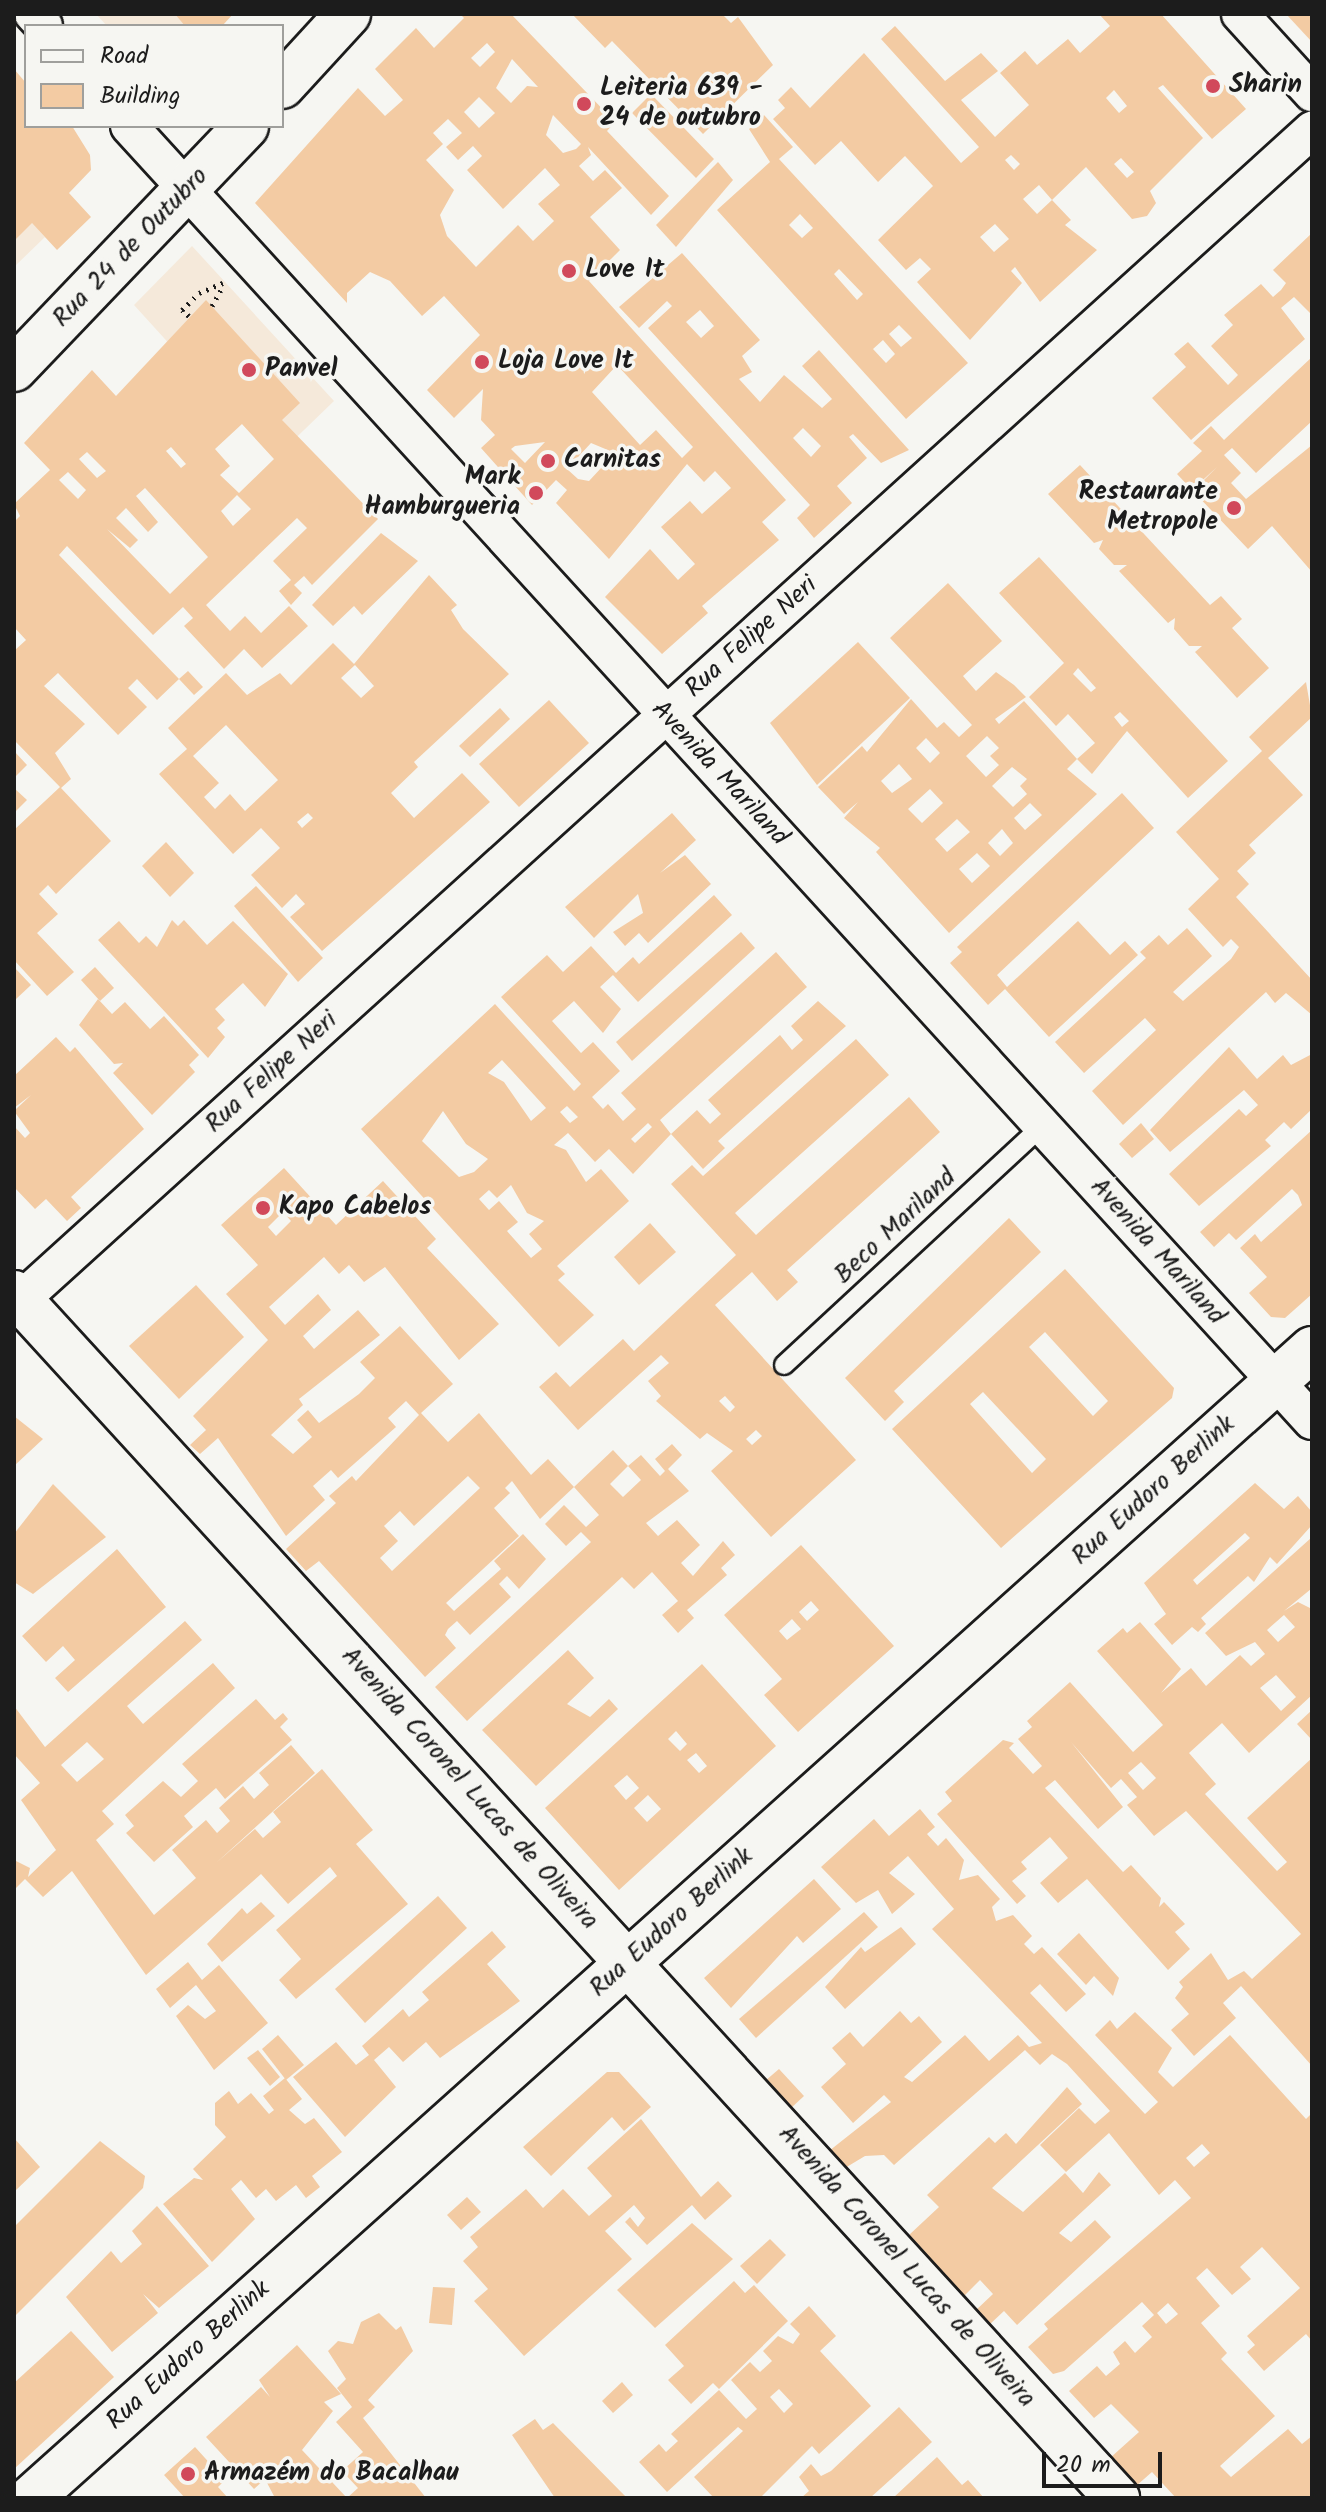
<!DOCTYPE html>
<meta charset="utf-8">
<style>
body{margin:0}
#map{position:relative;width:1326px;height:2512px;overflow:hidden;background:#f6f6f2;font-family:Kalam,sans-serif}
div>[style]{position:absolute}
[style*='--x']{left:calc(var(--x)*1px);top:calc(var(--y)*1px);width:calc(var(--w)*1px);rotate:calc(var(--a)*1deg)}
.built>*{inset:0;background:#f5e9da}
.building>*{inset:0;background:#f3cba3}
.path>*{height:5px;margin-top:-2.5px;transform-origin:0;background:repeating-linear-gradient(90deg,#1c1c1c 0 2px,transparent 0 8px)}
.roads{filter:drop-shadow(2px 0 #1c1c1c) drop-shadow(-2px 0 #1c1c1c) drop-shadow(0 2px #1c1c1c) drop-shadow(0 -2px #1c1c1c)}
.lane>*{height:18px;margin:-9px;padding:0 9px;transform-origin:9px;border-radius:9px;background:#f6f6f2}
.street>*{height:36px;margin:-18px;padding:0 18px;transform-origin:18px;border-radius:18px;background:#f6f6f2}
.secondary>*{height:44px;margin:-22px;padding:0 22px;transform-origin:22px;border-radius:22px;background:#f6f6f2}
.dots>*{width:22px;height:22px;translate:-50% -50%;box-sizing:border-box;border:4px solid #f6f6f2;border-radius:50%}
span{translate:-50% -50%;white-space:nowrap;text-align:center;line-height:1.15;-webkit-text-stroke:7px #f6f6f2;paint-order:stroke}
.poi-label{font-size:26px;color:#1c1c1c;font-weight:700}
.left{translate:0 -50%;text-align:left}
.right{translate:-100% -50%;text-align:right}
.street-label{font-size:26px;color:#1c1c1c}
.frame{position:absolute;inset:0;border:16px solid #1c1c1c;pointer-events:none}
.legend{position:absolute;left:24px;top:24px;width:260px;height:104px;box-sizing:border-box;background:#f6f6f2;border:2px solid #9f9f9c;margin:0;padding:10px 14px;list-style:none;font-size:24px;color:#1c1c1c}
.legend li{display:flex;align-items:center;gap:16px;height:40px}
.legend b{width:40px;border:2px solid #9f9f9c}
.scale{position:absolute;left:1042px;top:2452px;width:120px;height:36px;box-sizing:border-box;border:4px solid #1c1c1c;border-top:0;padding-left:10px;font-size:24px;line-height:28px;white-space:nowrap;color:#1c1c1c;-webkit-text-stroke:6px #f6f6f2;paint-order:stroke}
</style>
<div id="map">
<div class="built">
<div style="clip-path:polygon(96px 14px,233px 14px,222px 26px,107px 26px)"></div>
<div style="clip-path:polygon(14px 203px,45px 237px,14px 267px)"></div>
<div style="clip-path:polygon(192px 246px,334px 401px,274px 459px,134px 305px)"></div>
</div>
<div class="building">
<div style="clip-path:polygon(175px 14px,233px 14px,222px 26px,185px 26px)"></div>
<div style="clip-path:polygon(evenodd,460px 14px,511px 14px,615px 122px,607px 131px,669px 196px,651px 215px,588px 147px,591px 155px,579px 166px,593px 181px,605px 170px,622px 188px,590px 217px,620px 250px,589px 281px,786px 500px,762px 522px,779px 540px,702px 606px,708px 613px,662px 654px,605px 597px,650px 549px,678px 580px,695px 564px,661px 527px,690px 501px,702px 514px,731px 488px,715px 471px,704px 482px,687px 464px,609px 559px,556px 503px,567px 490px,556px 480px,532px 505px,481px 448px,495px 435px,481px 420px,483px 389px,454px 418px,427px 390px,480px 335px,444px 296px,422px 316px,390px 281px,370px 272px,347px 293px,347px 303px,255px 203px,358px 88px,385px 116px,403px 100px,375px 69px,416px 28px,434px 48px,464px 18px,460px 14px,487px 43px,495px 52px,480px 67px,471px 58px,487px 43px,460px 14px,512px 59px,538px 87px,527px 86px,511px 103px,496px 88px,512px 59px,460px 14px,479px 97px,495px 113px,479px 128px,464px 112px,479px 97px,460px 14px,553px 115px,581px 144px,576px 149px,563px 153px,546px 135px,553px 115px,460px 14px,448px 119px,462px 133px,446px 147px,458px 160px,473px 146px,482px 156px,467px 170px,503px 209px,545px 168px,560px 185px,538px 204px,554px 221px,533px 241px,518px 225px,476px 267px,447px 236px,440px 215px,454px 190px,426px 160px,443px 144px,433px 133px,448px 119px,460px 14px,617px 365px,693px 447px,682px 458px,656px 430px,640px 445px,592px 392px,617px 365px,460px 14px,545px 442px,525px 463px,511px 449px,515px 446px,545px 442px,460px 14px,591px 443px,615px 453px,589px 481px,578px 479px,567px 469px,591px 443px)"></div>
<div style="clip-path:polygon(572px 14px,722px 14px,731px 23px,738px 17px,773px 65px,703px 134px,612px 41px,605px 48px)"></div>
<div style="clip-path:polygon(evenodd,1099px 14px,1161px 14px,1246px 109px,1212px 139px,1163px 85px,1158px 88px,1203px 138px,1150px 191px,1156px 203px,1147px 216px,1132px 219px,1086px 167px,1052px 200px,1039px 185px,1023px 199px,1037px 214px,1052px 200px,1071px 220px,1065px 225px,1097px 250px,1040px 302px,1015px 267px,1011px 271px,1022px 283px,970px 340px,917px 282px,931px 269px,920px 258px,906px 270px,878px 240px,933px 186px,905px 156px,878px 182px,841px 141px,815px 165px,773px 119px,785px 108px,778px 100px,791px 87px,810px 108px,864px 53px,961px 163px,979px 147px,881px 39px,895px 26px,945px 81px,981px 53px,998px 71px,961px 100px,995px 137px,1029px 105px,1000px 73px,1025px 51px,1037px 65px,1068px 39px,1080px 53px,1110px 26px,1099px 14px,1114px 90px,1127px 106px,1119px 113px,1106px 98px,1114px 90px,1099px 14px,1011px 155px,1020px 164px,1014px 170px,1005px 160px,1011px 155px,1099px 14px,1121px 158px,1134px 172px,1127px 178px,1114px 164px,1121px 158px,1099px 14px,995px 224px,1009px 239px,994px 252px,980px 237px,995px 224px)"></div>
<div style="clip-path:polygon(1286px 14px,1312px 14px,1312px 42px)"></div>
<div style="clip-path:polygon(14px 69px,26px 83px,26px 126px,72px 126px,90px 155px,91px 170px,69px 193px,91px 217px,57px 250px,32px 223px,14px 241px)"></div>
<div style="clip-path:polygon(651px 94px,714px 159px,696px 178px,632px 113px)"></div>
<div style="clip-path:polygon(evenodd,764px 115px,793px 147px,779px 159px,968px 363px,906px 419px,717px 210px,770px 162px,749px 129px,764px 115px,800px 214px,813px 228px,802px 238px,789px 225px,800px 214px,764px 115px,839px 269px,863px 294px,857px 300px,834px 274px,839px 269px,764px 115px,899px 325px,912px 338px,901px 347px,889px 334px,899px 325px,764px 115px,883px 340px,895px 354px,886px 363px,873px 349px,883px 340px)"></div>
<div style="clip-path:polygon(718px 162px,733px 180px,676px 247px,656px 225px)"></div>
<div style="clip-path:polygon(1312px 233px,1312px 315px,1294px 297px,1281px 308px,1305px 339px,1191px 440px,1152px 398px,1186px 367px,1174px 354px,1188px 342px,1228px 385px,1238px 375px,1211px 346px,1233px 325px,1224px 315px,1261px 284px,1273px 297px,1281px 290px,1286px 283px,1273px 270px)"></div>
<div style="clip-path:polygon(evenodd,682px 253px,760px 340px,742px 356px,752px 372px,739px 379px,760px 402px,784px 375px,822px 408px,832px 399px,802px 366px,819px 350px,909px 450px,881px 463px,853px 434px,849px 437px,867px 458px,837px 486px,852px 503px,814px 538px,797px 518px,810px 505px,648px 328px,672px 306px,667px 301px,639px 328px,619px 307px,682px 253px,700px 310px,714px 326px,701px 338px,686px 322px,700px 310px,682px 253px,803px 428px,821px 446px,811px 457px,793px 438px,803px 428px)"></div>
<div style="clip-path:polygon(evenodd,206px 300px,300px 403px,282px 420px,378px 519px,312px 585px,304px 576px,294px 585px,302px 593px,291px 605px,279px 591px,291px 580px,273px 561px,307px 528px,297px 518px,206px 605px,230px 631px,245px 616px,261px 633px,289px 606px,308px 626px,262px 668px,244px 649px,224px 669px,184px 626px,193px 618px,183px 607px,153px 635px,67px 546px,59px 555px,179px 679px,157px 700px,137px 679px,128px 688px,147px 707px,118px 735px,58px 673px,44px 686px,85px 724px,55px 753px,71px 779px,61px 788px,111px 841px,56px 894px,48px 885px,39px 894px,58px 914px,37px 933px,74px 972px,47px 996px,14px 960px,14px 830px,60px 787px,14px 740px,14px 651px,26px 640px,14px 627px,14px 522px,20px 516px,14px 504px,50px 470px,24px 443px,92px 370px,116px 396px,206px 300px,242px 424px,274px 459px,239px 493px,220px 475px,230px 466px,215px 449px,242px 424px,206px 300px,171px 447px,186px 464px,181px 468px,166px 451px,171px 447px,206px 300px,87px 452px,106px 471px,97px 478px,79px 459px,87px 452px,206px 300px,68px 472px,86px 490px,78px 499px,59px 480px,68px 472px,206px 300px,145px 488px,208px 557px,170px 594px,107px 529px,130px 548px,138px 540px,116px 518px,126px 508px,148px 532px,158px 522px,136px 496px,145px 488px,206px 300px,237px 495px,251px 509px,233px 526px,221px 511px,237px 495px)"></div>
<div style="clip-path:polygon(1312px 357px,1312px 421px,1256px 473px,1232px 448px,1224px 455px,1241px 473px,1231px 483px,1246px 499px,1312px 445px,1312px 572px,1272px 526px,1248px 549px,1193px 491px,1217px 467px,1192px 490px,1177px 474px,1202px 451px,1193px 443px,1211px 426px,1224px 440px)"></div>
<div style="clip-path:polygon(1080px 465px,1210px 605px,1221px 596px,1242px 619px,1232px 628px,1269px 668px,1237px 698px,1195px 652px,1202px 646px,1189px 646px,1174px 629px,1175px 618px,1168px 623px,1119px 571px,1127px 565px,1114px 565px,1099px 549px,1103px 540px,1094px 543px,1048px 494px)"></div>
<div style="clip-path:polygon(381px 533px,418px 561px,362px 615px,354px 606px,333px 626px,312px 605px)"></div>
<div style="clip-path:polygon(evenodd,1039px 557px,1228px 761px,1188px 798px,1127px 731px,1092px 774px,1077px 759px,1095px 743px,1068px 714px,1056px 726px,1029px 697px,1064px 663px,999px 593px,1039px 557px,1078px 668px,1096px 688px,1091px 692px,1073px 674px,1078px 668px,1039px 557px,1120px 712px,1129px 721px,1122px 727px,1114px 717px,1120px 712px)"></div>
<div style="clip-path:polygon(evenodd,429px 575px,457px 605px,451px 610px,463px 629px,509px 674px,414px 762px,418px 767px,391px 793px,414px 818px,462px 773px,490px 802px,322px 951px,290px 917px,305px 904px,296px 894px,282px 908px,251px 875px,280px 848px,261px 828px,233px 854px,159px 774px,187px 749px,168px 728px,226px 673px,247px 695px,280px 673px,291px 685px,333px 643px,354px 664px,429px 575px,355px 665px,374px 686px,361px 698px,341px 678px,355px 665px,429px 575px,226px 725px,278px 780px,245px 811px,230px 794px,215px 809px,204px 797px,219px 783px,193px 756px,226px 725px,429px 575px,308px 813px,313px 818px,302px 828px,297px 822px,308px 813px)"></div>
<div style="clip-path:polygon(evenodd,948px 583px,1002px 641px,963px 676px,976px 691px,996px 672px,1014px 685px,1026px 697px,995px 719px,999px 724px,1024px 701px,1077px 759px,1067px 769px,1097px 794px,949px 933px,876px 852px,880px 848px,844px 818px,858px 802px,844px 814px,818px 787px,862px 746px,867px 752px,911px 699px,937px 728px,944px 722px,959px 737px,972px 725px,890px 638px,948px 583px,987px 736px,999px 748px,990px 756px,999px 765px,986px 777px,966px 756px,987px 736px,948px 583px,926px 738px,940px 753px,930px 763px,916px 748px,926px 738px,948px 583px,899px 764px,912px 779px,892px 793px,881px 781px,899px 764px,948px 583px,1012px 767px,1027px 779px,1020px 786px,1027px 794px,1013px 807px,992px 786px,1012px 767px,948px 583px,930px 789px,943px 803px,922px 823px,908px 809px,930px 789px,948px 583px,1030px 803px,1042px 815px,1025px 830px,1014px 818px,1030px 803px,948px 583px,957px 819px,970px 832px,947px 852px,935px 839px,957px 819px,948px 583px,1002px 829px,1013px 843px,1000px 856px,988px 843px,1002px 829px,948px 583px,977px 853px,990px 866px,972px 883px,959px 869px,977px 853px)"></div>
<div style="clip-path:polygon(858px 642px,910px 698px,817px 785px,770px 723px)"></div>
<div style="clip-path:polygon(188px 671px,203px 687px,194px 695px,179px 679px)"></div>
<div style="clip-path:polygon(1306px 682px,1312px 717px,1268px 758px,1303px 795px,1249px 845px,1256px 853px,1237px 871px,1249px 884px,1236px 897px,1312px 980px,1312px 1015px,1286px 993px,1275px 1003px,1266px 992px,1123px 1125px,1092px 1091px,1156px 1030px,1145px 1018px,1084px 1073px,1055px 1042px,1146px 958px,1140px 952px,1159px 935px,1168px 945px,1187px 928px,1212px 956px,1173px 992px,1183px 1001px,1231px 959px,1239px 947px,1231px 939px,1223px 947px,1188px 909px,1219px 879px,1176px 832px,1262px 751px,1249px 737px)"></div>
<div style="clip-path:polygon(549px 700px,589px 743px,519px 807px,479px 764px)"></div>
<div style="clip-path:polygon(500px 708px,510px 719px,470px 757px,459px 746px)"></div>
<div style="clip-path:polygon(14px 751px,27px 765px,14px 778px)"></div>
<div style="clip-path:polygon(14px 788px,27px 800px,14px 813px)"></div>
<div style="clip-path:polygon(1122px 793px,1154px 828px,997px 975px,1007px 987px,1078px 921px,1110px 955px,1125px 941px,1138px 955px,1049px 1037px,1005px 989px,988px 1005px,950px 963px,962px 952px,957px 947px)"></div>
<div style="clip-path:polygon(672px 813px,696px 840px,660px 873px,685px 855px,711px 884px,648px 943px,639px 933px,625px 946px,613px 932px,643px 913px,638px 894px,594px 938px,565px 907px)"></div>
<div style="clip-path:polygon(166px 842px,194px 873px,170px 897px,142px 866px)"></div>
<div style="clip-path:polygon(256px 886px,323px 958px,298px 982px,234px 906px)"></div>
<div style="clip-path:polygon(evenodd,714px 895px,732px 915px,638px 1002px,613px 975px,600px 987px,621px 1009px,603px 1033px,574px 1001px,552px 1021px,581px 1053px,593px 1042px,620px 1071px,592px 1097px,603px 1109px,608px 1104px,623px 1121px,636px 1109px,621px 1093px,776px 952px,807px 987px,660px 1120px,671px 1134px,633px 1174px,609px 1149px,595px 1162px,568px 1133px,554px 1145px,566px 1150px,586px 1182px,601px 1169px,629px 1201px,557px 1266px,565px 1274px,558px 1280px,594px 1315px,559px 1347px,361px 1129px,495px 1004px,574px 1091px,581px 1084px,501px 997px,547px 955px,563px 972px,591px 946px,616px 973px,633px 957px,639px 964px,714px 895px,502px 1060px,546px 1108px,531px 1121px,504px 1082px,488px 1073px,502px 1060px,714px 895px,567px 1106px,578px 1117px,570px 1123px,560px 1112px,567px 1106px,714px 895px,443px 1111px,466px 1144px,488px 1159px,474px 1172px,459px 1177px,422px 1141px,443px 1111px,714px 895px,648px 1123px,652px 1127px,635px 1143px,631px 1139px,648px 1123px,714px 895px,511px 1185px,527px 1213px,544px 1221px,529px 1234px,542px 1249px,531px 1258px,507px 1231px,518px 1222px,499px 1201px,489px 1210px,479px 1199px,489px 1190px,497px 1198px,511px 1185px)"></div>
<div style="clip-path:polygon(172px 920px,178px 926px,184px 920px,207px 945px,233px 921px,288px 974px,265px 1007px,243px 983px,215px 1009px,225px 1020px,217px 1028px,225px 1037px,208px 1058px,98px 940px,119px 921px,139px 943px,146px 936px,157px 947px)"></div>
<div style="clip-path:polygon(741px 932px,755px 948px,632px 1061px,616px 1042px)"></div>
<div style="clip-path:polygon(14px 967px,31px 985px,15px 1000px,14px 998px)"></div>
<div style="clip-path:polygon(95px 967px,114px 988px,100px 1001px,81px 980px)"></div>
<div style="clip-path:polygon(98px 999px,112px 1014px,125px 1002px,150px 1029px,164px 1016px,199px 1055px,189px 1065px,195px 1072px,152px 1115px,113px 1073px,123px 1063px,114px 1064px,79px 1025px)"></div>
<div style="clip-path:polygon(818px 1001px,846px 1026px,718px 1141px,725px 1148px,703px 1169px,671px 1134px,697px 1110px,710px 1124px,721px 1114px,708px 1100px,780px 1035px,792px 1050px,803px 1040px,791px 1026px)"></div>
<div style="clip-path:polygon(56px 1037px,70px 1052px,75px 1047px,144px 1129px,71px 1197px,81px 1208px,67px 1221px,46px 1199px,35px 1209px,14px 1187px,14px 1126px,25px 1138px,30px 1133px,14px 1111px,31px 1095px,14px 1108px,14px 1076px)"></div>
<div style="clip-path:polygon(evenodd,856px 1039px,889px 1075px,735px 1213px,756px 1235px,909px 1097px,940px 1132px,787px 1270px,798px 1282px,777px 1301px,752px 1272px,715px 1305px,856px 1460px,771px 1537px,711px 1471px,733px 1451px,707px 1433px,700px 1439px,656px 1401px,661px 1396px,648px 1381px,669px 1363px,661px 1355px,578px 1430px,539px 1387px,556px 1372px,570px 1387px,623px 1339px,634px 1351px,736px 1255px,671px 1184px,692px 1165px,703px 1176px,856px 1039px,725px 1396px,735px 1407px,730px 1412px,719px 1401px,725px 1396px,856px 1039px,756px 1430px,762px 1436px,752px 1445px,746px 1439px,756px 1430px)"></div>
<div style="clip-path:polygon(1229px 1047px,1257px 1079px,1283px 1055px,1291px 1065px,1312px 1054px,1312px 1109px,1291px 1129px,1284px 1122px,1265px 1140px,1271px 1146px,1199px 1206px,1169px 1174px,1239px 1109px,1246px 1116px,1258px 1105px,1244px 1090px,1170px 1152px,1150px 1130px)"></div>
<div style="clip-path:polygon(1141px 1123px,1154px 1139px,1132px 1158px,1119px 1144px)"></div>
<div style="clip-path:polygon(1312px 1130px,1312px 1294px,1285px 1318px,1271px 1317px,1249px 1293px,1267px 1277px,1240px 1248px,1255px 1234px,1261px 1242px,1302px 1205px,1298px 1195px,1292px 1189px,1236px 1240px,1229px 1233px,1214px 1247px,1200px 1232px)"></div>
<div style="clip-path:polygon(evenodd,284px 1168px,336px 1225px,383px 1181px,436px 1239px,427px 1248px,499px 1324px,459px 1360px,385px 1267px,364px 1282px,349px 1265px,339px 1274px,324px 1257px,269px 1307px,285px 1325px,318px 1294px,331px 1310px,303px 1336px,314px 1349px,358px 1310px,380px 1335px,299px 1399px,303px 1405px,271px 1435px,293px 1454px,312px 1437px,297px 1420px,308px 1410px,319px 1423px,359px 1394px,375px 1378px,360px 1362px,400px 1326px,453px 1384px,421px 1413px,448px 1442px,479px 1413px,531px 1475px,548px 1459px,574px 1487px,613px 1450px,628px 1466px,610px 1484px,623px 1497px,641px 1480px,628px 1466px,641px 1455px,660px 1476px,665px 1471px,655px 1459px,672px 1444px,682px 1455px,668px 1469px,689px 1491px,646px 1523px,658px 1536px,677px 1520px,700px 1545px,681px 1563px,693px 1576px,723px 1541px,735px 1555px,721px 1568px,727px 1575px,687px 1610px,694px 1618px,678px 1633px,662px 1615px,678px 1601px,652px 1572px,634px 1589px,622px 1577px,467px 1721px,435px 1687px,591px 1542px,581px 1532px,566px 1546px,545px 1524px,564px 1505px,586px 1527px,599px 1515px,574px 1487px,540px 1519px,512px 1481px,505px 1488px,510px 1493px,494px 1508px,519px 1536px,446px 1603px,454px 1611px,501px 1569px,494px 1561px,523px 1534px,546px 1559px,519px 1589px,507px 1576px,499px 1584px,511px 1597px,470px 1635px,457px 1621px,448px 1629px,445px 1635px,456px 1648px,425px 1677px,319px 1561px,306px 1571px,286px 1549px,336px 1503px,329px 1496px,352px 1476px,356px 1481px,419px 1415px,406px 1401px,388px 1418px,396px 1427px,338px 1478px,331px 1470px,313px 1486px,325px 1500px,286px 1536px,218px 1438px,200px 1454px,190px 1445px,206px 1430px,193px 1416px,268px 1340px,226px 1294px,258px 1265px,221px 1225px,284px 1168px,283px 1212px,291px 1221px,276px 1236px,268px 1227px,283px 1212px,284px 1168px,468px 1476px,480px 1488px,392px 1571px,380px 1558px,398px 1541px,384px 1526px,400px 1511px,414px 1526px,468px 1476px)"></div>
<div style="clip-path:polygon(1009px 1218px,1041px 1252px,894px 1391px,904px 1402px,885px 1421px,845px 1378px)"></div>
<div style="clip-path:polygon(650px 1223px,676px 1252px,639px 1285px,614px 1257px)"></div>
<div style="clip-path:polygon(evenodd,1065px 1269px,1174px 1388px,1172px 1398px,1001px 1548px,892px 1429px,1065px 1269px,1045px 1332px,1108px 1401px,1093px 1416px,1029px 1347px,1045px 1332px,1065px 1269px,983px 1392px,1046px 1459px,1032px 1473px,970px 1404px,983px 1392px)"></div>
<div style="clip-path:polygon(196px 1285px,244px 1337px,179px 1399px,129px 1346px)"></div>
<div style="clip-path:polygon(14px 1416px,43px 1439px,14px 1466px)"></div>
<div style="clip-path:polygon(evenodd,1255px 1483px,1284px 1509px,1298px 1496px,1312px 1512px,1312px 1525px,1277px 1564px,1270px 1557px,1254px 1582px,1248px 1576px,1201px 1618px,1206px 1624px,1198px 1632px,1192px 1627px,1172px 1645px,1154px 1624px,1166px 1614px,1144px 1583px,1255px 1483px,1245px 1533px,1250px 1538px,1197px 1585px,1193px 1580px,1245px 1533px)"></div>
<div style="clip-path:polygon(53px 1484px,106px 1537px,33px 1594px,14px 1582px,14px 1534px)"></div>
<div style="clip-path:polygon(evenodd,1311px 1538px,1311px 1589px,1284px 1611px,1298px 1602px,1312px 1609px,1312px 1695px,1249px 1753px,1222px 1723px,1189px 1753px,1216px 1784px,1205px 1794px,1277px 1871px,1287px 1862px,1247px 1818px,1312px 1758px,1312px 2066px,1241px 1986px,1223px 2003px,1236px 2018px,1194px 2056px,1171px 2030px,1189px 2014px,1175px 1998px,1183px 1987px,1179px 1982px,1211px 1953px,1228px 1980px,1244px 1971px,1252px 1979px,1301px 1934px,1186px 1811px,1154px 1836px,1127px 1805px,1137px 1797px,1121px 1779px,1111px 1788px,1071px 1742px,1123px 1807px,1098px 1829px,1055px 1780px,1045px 1788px,1123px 1872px,1131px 1865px,1161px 1898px,1159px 1907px,1164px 1902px,1185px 1924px,1175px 1932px,1190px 1949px,1168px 1970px,1087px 1879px,1058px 1903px,1040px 1883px,1068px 1858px,1050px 1837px,1021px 1862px,1027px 1869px,1012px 1881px,1026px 1896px,1017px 1904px,937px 1814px,952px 1801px,945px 1792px,1003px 1740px,1014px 1743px,1009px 1748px,1033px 1774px,1042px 1766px,1018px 1739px,1032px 1727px,1027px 1721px,1070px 1682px,1133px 1752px,1163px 1725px,1097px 1651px,1123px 1628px,1127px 1633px,1140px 1622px,1181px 1669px,1161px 1693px,1191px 1668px,1206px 1686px,1240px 1655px,1251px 1666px,1265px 1654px,1255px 1642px,1226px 1656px,1205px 1633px,1311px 1538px,1284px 1615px,1295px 1627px,1278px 1642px,1267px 1630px,1284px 1615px,1311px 1538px,1276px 1675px,1296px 1697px,1281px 1711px,1260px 1688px,1276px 1675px,1311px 1538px,1141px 1762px,1156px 1778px,1143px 1790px,1128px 1773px,1141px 1762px)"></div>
<div style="clip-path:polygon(evenodd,801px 1545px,894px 1646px,798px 1732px,764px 1695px,782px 1679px,724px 1615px,801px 1545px,811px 1601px,819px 1610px,807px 1621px,799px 1612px,811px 1601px,801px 1545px,792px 1619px,801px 1629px,787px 1640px,779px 1631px,792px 1619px)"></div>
<div style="clip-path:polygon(117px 1549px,166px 1607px,68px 1692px,55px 1678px,75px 1660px,63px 1646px,46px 1662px,22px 1636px)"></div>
<div style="clip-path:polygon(evenodd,185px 1621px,202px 1640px,127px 1706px,143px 1724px,213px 1663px,235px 1688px,102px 1811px,114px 1824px,96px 1840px,154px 1915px,196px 1878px,172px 1850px,206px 1820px,217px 1833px,230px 1821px,219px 1808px,243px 1786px,254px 1799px,269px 1785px,259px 1773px,291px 1745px,315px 1773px,216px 1863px,255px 1829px,263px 1838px,281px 1822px,273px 1812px,322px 1769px,373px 1830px,356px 1844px,408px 1904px,296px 1999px,279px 1980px,301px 1959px,276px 1930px,337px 1876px,330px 1867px,288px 1904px,261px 1874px,146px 1975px,72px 1871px,43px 1897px,25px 1879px,14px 1890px,14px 1860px,30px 1868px,28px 1877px,56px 1850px,21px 1800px,40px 1783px,14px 1754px,14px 1706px,45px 1747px,185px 1621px,87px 1742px,104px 1759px,77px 1782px,61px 1765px,87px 1742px)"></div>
<div style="clip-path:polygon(568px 1650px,594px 1678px,567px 1704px,590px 1717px,609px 1699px,618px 1709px,536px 1786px,482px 1730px)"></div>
<div style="clip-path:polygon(evenodd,702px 1664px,776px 1746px,619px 1890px,545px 1808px,702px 1664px,676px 1731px,687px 1744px,680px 1751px,668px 1739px,676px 1731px,702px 1664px,696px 1753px,707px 1766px,699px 1773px,687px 1760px,696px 1753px,702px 1664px,627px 1775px,639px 1788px,626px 1800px,614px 1786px,627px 1775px,702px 1664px,648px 1795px,661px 1809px,647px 1822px,634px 1808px,648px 1795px)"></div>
<div style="clip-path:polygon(256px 1699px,275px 1720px,283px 1713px,288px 1719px,280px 1727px,292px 1740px,225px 1799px,216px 1788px,184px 1816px,193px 1827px,154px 1862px,126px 1833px,134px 1826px,125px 1815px,163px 1781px,181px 1797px,198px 1781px,182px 1764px)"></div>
<div style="clip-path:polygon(1312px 1710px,1312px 1740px,1297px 1724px)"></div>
<div style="clip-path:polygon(evenodd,920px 1809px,935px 1827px,927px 1834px,938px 1846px,946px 1838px,964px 1860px,959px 1880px,978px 1875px,1000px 1899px,992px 1907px,996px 1921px,1013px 1915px,1032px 1936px,1024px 1944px,1034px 1954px,1042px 1947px,1086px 1994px,1066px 2012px,1040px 1984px,1030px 1993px,1145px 2114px,1158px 2102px,1095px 2035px,1110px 2020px,1117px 2029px,1135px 2012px,1172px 2048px,1158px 2072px,1173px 2087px,1230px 2035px,1306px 2119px,1312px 2113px,1312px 2341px,1306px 2334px,1264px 2371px,1247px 2352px,1255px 2345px,1247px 2336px,1300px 2288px,1262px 2247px,1240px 2267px,1251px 2279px,1232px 2295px,1207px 2268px,1196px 2278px,1220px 2306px,1201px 2323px,1227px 2353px,1221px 2359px,1275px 2416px,1220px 2466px,1231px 2477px,1288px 2429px,1302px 2444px,1312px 2436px,1312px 2498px,1176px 2498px,1152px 2472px,1136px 2486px,1110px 2458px,1139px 2432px,1111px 2404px,1094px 2418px,1069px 2391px,1097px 2366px,1106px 2376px,1120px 2364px,1113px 2352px,1125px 2341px,1135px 2353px,1152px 2337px,1142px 2326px,1154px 2315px,1142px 2302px,1064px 2371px,1053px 2374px,1028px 2347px,1048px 2329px,1044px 2324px,1191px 2198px,1175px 2180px,1159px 2195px,1109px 2133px,1066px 2172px,1040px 2145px,1079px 2108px,1095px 2124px,1110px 2111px,1067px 2064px,1052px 2054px,1040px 2065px,1025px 2050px,894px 2165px,884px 2155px,865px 2156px,845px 2168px,829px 2151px,891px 2102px,884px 2095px,853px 2123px,821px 2087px,846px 2064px,832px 2048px,850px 2032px,863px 2047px,900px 2011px,911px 2023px,919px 2016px,942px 2042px,904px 2077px,912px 2082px,965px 2035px,989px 2061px,1018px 2035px,1029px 2047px,1042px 2043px,932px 1929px,954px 1909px,908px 1856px,889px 1873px,915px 1894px,892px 1914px,878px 1890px,856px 1903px,821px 1867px,874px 1819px,889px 1836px,920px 1809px,1202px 2144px,1210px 2153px,1194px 2167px,1186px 2158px,1202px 2144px,920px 1809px,1168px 2303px,1178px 2314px,1166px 2324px,1157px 2313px,1168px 2303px)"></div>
<div style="clip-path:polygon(814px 1879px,841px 1909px,803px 1943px,797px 1936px,731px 2008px,704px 1978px)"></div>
<div style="clip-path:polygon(438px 1896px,467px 1928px,365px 2023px,335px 1989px)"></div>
<div style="clip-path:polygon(261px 1902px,275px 1916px,222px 1962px,207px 1944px,242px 1908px,247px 1914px)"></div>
<div style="clip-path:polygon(864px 1912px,878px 1927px,756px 2038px,739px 2019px)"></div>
<div style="clip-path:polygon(901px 1927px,916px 1944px,845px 2009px,825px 1987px,861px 1947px,865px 1952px)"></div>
<div style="clip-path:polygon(492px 1931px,506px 1947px,487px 1964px,520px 2001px,440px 2058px,426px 2042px,403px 2062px,389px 2047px,374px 2060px,396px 2087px,345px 2137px,293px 2077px,336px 2042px,356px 2065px,369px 2055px,362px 2046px,403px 2009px,409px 2017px,429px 2000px,422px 1992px)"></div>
<div style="clip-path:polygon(1079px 1933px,1119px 1978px,1113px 1996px,1094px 1976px,1086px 1985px,1057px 1954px)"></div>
<div style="clip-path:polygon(188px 1962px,202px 1980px,219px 1965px,268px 2023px,214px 2070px,176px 2016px,188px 2005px,205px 2019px,216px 2011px,196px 1985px,170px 2008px,156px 1989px)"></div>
<div style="clip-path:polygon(278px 2035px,304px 2065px,286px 2080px,262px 2049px)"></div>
<div style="clip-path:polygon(258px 2050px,280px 2077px,270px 2086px,247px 2058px)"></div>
<div style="clip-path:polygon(779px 2069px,804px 2096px,790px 2109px,765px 2081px)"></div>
<div style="clip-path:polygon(607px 2072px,619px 2072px,651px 2107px,624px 2131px,612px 2117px,551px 2176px,523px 2147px)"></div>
<div style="clip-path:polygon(285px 2078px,302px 2099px,289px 2110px,305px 2124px,314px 2118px,342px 2152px,312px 2176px,320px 2187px,306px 2198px,296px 2185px,276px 2201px,266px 2189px,256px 2198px,241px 2180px,231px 2189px,255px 2219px,212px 2262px,163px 2204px,194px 2178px,203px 2180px,193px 2169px,226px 2137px,215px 2125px,215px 2103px,229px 2091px,238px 2104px,251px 2093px,269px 2114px,274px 2110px,263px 2096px)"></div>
<div style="clip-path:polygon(1067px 2087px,1082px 2104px,992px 2188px,1023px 2212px,1065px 2173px,1083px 2193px,1099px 2172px,1111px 2185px,1059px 2233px,1071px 2242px,1095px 2220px,1111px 2237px,1017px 2325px,1004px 2311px,989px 2325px,975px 2311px,993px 2294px,980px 2280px,963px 2297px,909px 2235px,939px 2207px,927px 2195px,989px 2137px,995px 2143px,1006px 2133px,1016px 2144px)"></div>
<div style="clip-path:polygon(641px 2119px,701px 2197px,718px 2181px,732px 2196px,705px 2220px,692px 2205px,647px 2245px,625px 2222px,630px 2217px,638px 2227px,645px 2218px,634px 2205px,605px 2231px,632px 2259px,524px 2356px,474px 2301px,488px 2289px,463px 2261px,478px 2247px,470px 2237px,526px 2189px,543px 2208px,563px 2189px,589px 2216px,612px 2196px,587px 2168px)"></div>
<div style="clip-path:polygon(14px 2138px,40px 2167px,14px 2192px)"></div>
<div style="clip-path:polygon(100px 2141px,145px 2176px,143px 2188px,14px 2317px,14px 2227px)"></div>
<div style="clip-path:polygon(467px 2197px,481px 2212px,461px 2230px,447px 2215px)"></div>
<div style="clip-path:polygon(157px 2206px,209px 2266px,159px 2308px,143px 2294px,158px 2313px,112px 2352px,66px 2297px,111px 2251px,121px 2263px,142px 2244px,132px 2231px)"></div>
<div style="clip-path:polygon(692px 2223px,733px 2259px,655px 2328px,617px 2290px)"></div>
<div style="clip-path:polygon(770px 2239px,786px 2255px,757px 2284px,740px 2266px)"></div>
<div style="clip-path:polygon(734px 2281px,745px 2293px,754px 2285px,788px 2321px,719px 2389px,713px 2383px,691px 2404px,668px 2380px,684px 2366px,665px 2345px)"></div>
<div style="clip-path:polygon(433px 2287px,455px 2288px,452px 2325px,429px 2323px)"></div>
<div style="clip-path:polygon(evenodd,809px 2306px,836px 2336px,820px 2351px,871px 2406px,819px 2454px,812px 2446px,760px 2498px,714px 2498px,694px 2477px,743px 2431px,738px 2427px,667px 2492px,639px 2462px,659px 2444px,666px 2452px,678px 2441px,671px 2434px,719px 2390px,746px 2419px,757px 2409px,731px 2380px,750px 2362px,760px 2372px,772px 2361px,763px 2351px,778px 2336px,793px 2344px,800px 2334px,790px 2324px,809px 2306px,779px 2389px,793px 2404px,784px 2413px,770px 2397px,779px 2389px)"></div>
<div style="clip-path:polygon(379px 2313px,396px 2330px,401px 2326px,413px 2351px,368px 2400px,375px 2407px,363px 2418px,426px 2498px,275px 2498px,265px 2479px,254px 2489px,206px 2437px,261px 2387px,270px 2397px,259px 2380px,297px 2345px,341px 2394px,324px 2402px,333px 2411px,302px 2450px,347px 2498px,358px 2488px,342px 2471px,363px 2452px,336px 2422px,352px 2407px,337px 2388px,346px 2379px,328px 2351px,338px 2341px,353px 2344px,361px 2322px)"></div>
<div style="clip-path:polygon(71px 2331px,114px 2377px,14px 2469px,14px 2383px)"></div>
<div style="clip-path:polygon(622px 2382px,633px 2395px,613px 2413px,602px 2401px)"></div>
<div style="clip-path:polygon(899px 2407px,932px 2442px,870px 2498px,801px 2498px,809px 2491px,799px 2477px,811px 2464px,821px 2476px,831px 2471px)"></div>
<div style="clip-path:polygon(535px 2419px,543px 2430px,553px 2423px,627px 2498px,555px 2498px,512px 2435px)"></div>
<div style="clip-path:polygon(195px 2447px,225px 2480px,218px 2487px,228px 2498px,185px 2498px,164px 2475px)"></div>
<div style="clip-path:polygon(937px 2457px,962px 2485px,968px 2480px,984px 2498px,893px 2498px)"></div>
</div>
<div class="path">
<div style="--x:212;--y:306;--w:23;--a:-61"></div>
<div style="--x:189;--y:316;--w:9;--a:-139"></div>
<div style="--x:182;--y:310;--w:24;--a:-45"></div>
<div style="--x:199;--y:293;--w:26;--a:-23"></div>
</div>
<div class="roads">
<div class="lane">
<div style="--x:784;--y:1365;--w:352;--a:-42.8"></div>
</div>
<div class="street">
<div style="--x:33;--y:14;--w:16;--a:47"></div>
<div style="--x:1240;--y:14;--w:107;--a:47.7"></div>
<div style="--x:129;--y:126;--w:1754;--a:47.59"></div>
<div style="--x:14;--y:1306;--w:1752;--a:-42.18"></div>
</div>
<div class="secondary">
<div style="--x:282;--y:86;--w:98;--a:-47.5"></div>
<div style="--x:14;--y:369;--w:336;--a:-46.3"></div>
<div style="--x:14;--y:1293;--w:1634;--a:47.53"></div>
<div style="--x:31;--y:2498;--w:1721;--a:-41.89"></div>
</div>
</div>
<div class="dots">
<div style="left:1213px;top:86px;background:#d1495b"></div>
<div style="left:584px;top:104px;background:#d1495b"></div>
<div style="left:569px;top:271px;background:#d1495b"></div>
<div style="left:482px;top:362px;background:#d1495b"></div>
<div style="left:249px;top:370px;background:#d1495b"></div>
<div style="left:548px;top:461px;background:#d1495b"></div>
<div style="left:536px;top:493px;background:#d1495b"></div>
<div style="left:1234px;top:508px;background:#d1495b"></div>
<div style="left:263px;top:1208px;background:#d1495b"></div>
<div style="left:188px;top:2474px;background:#d1495b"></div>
</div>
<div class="poi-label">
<span class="left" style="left:1229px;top:86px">Sharin</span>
<span class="left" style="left:600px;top:104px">Leiteria 639 -<br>24 de outubro</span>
<span class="left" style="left:585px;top:271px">Love It</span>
<span class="left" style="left:498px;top:362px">Loja Love It</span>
<span class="left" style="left:265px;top:370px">Panvel</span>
<span class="left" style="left:564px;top:461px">Carnitas</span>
<span class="right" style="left:520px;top:493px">Mark<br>Hamburgueria</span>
<span class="right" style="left:1218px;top:508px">Restaurante<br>Metropole</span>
<span class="left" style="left:279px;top:1208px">Kapo Cabelos</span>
<span class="left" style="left:204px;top:2474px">Armazém do Bacalhau</span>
</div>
<div class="street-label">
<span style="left:131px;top:248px;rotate:-46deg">Rua 24 de Outubro</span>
<span style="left:752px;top:638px;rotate:-42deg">Rua Felipe Neri</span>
<span style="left:719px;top:774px;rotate:47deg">Avenida Mariland</span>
<span style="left:272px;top:1073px;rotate:-42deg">Rua Felipe Neri</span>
<span style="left:896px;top:1227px;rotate:-43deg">Beco Mariland</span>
<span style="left:1157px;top:1252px;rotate:48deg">Avenida Mariland</span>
<span style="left:1154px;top:1491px;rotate:-42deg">Rua Eudoro Berlink</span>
<span style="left:469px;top:1789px;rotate:48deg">Avenida Coronel Lucas de Oliveira</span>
<span style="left:672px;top:1923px;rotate:-42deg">Rua Eudoro Berlink</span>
<span style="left:906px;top:2267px;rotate:48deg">Avenida Coronel Lucas de Oliveira</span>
<span style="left:189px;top:2356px;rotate:-42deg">Rua Eudoro Berlink</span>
</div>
<div class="frame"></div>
<ul class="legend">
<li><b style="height:10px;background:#f6f6f2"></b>Road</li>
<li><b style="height:22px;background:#f3cba3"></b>Building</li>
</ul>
<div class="scale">20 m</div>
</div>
